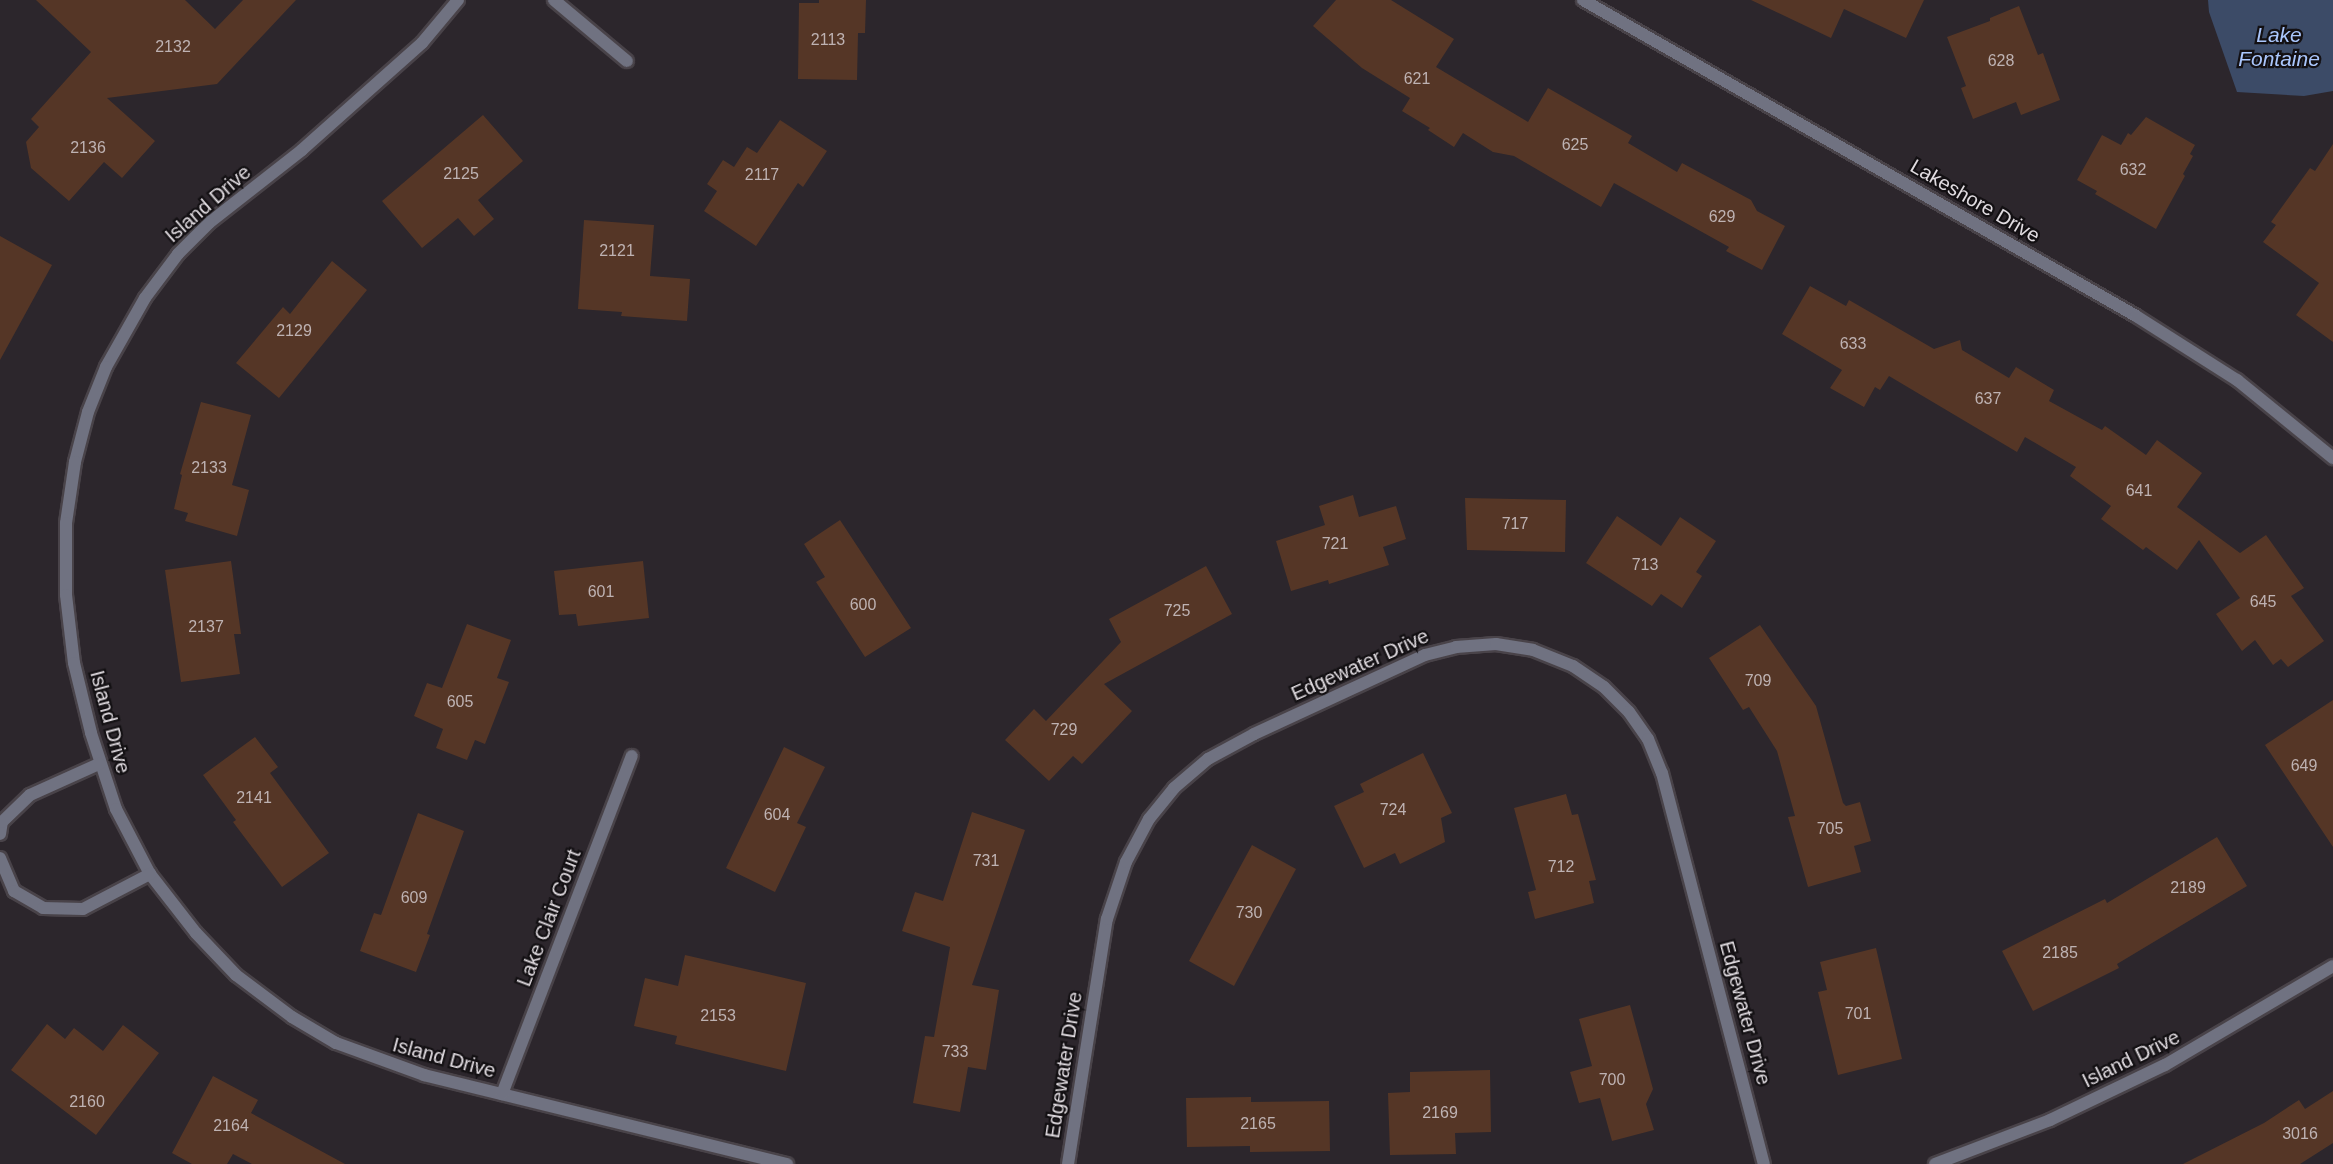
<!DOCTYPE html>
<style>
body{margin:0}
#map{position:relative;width:2333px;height:1164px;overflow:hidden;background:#2c262c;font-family:Arial,sans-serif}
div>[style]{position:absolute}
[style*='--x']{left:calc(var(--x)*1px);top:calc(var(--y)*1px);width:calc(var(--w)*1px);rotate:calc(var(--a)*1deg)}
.water>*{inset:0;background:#3c4b67}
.building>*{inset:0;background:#553626}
.roads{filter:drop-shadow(2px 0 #494349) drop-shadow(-2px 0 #494349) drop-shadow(0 2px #494349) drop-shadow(0 -2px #494349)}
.minor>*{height:12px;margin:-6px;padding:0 6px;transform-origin:6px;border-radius:6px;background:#707281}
span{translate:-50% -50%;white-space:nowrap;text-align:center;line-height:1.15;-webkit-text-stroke:4.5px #131013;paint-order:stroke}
.number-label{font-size:16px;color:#beb2b2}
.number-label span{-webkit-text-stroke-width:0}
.street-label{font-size:20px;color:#e1dce1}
.water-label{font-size:21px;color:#aac6fc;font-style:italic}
</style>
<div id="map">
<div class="water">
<div style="clip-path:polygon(2208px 0,2333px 0,2333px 91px,2304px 96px,2237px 92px,2209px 12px)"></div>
</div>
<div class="building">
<div style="clip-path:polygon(36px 0,185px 0,215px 29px,243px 0,296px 0,217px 84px,107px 98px,155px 141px,122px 178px,104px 162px,69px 201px,31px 168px,26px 142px,39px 127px,31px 119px,91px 52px)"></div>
<div style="clip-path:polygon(819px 0,866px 0,865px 33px,858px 33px,857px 80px,798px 79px,799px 3px,819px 3px)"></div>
<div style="clip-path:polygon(1336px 0,1391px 0,1454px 39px,1436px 67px,1528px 122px,1548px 88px,1632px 136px,1628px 143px,1677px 172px,1682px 163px,1751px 200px,1757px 211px,1785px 226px,1762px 270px,1726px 251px,1729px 247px,1614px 183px,1601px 207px,1514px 156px,1493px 152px,1463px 133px,1454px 147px,1428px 130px,1430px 128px,1402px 111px,1410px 98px,1362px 68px,1313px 26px)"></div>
<div style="clip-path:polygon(1751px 0,1924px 0,1906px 38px,1844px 9px,1831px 38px)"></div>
<div style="clip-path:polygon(2019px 6px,2038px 55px,2043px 53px,2060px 100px,2021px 115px,2016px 102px,1973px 119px,1961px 88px,1966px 86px,1947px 37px,1990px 21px,1990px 18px)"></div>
<div style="clip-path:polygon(483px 115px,523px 161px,478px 200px,494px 219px,474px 236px,458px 218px,422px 248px,382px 201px)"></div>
<div style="clip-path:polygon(2146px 117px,2195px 145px,2190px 154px,2193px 156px,2183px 174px,2185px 176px,2156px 229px,2095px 194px,2097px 191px,2077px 180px,2102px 135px,2121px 145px,2128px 133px,2131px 135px)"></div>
<div style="clip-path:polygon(780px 120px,827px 151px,803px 187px,798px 183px,756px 246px,704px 211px,717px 191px,707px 184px,723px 160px,734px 167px,747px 147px,757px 153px)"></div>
<div style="clip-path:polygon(2333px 144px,2333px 342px,2296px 315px,2319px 283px,2263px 242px,2276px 225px,2271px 222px,2310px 168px,2315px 171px)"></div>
<div style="clip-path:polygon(584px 220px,654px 225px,650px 276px,690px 279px,687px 321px,621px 316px,622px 312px,578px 309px)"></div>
<div style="clip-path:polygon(0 236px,52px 265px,0 360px)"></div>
<div style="clip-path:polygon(332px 261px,367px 290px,279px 398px,236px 363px,283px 307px,290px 314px)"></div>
<div style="clip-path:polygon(1810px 286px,1846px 306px,1849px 300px,1934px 349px,1960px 340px,1962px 350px,2009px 378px,2016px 367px,2054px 390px,2049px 401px,2102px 430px,2105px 426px,2146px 455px,2157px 440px,2202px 473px,2177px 507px,2240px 553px,2266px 535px,2304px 588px,2291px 596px,2324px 641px,2288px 667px,2281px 659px,2273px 665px,2255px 640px,2242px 651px,2216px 614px,2240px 598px,2199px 540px,2177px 570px,2146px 547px,2143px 550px,2101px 519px,2111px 506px,2070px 476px,2076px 467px,2025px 437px,2017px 452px,1889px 376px,1880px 390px,1875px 387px,1864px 407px,1830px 388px,1842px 370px,1782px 334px)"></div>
<div style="clip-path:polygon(201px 402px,251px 415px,232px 485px,249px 490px,237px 536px,185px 521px,188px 513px,174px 509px,182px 475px,180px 474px)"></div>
<div style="clip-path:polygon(1353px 495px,1359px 517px,1396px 506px,1406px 539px,1383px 547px,1389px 565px,1329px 584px,1328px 580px,1291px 591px,1276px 541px,1325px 525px,1319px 506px)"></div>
<div style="clip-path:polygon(1465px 498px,1566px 500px,1565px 552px,1467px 550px)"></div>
<div style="clip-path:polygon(1617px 516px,1661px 546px,1680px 517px,1716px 541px,1696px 572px,1702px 576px,1682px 608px,1661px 594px,1652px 606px,1586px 563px)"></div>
<div style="clip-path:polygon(840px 520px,911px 628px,865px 657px,816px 582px,825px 577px,804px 544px)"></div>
<div style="clip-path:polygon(231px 561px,241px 634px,234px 634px,240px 674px,181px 682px,165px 570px)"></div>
<div style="clip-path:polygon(643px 561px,649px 618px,578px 626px,576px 614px,559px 615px,554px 571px)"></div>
<div style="clip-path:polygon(1206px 566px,1232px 614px,1104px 684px,1132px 711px,1082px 764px,1073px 756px,1049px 781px,1005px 740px,1034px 709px,1046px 721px,1121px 642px,1109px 619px)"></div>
<div style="clip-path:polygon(467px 624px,511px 640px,497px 678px,509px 682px,485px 744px,475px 740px,467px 760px,436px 748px,443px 729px,414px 716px,427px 683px,442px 688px)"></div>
<div style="clip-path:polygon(1760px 625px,1816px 706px,1843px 803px,1846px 806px,1860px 802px,1871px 841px,1854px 846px,1861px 872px,1808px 887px,1788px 817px,1795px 816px,1777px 751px,1749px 707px,1743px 710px,1709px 658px)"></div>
<div style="clip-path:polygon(2333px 700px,2333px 847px,2265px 745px)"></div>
<div style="clip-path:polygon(255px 737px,278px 767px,270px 773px,329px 853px,282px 887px,233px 822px,236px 820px,203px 775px)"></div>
<div style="clip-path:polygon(784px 747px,825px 767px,797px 823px,806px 827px,775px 892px,726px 868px)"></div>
<div style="clip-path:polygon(1423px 753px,1452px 813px,1441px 818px,1445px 842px,1400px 864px,1395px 853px,1364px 868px,1334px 806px,1364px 792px,1360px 784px)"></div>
<div style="clip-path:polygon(1566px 794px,1572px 815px,1578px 814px,1596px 880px,1589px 881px,1594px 903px,1535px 919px,1528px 892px,1536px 890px,1514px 808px)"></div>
<div style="clip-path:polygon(972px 812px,1025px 830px,972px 985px,999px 990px,986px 1070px,968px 1067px,960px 1112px,913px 1103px,925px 1036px,934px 1037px,950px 947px,902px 931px,915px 892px,943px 901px)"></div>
<div style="clip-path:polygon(418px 813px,464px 831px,427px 934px,430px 935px,416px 972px,360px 951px,374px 913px,381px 915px)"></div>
<div style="clip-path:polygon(2217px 837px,2247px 886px,2117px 964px,2119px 968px,2033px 1011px,2002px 951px,2105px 899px,2107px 903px)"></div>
<div style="clip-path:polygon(1252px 845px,1296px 869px,1234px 986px,1189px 961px)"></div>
<div style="clip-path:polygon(1876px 948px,1902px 1059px,1838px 1075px,1818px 992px,1827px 990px,1820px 962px)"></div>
<div style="clip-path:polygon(685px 955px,806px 983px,786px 1071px,675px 1044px,677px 1036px,634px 1026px,645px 978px,678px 986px)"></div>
<div style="clip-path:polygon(1630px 1005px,1653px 1089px,1646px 1104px,1654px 1130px,1612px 1141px,1600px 1098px,1579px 1103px,1570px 1072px,1592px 1066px,1579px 1019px)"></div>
<div style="clip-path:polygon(47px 1024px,65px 1039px,74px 1028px,103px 1051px,123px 1025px,159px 1053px,96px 1135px,11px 1070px)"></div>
<div style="clip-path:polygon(1490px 1070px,1491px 1132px,1455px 1133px,1456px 1154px,1390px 1155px,1388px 1093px,1410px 1092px,1410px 1072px)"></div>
<div style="clip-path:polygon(213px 1076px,258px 1100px,251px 1113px,345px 1164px,252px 1164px,233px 1154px,227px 1164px,192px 1164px,172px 1153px)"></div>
<div style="clip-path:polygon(2333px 1091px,2333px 1143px,2300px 1164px,2183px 1164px,2264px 1123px,2299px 1100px,2305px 1109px)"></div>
<div style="clip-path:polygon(1251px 1097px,1251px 1102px,1329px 1101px,1330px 1151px,1250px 1152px,1250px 1146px,1187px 1147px,1186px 1098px)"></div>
</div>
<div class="roads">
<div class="minor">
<div style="--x:458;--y:0;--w:56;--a:129.9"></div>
<div style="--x:422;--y:43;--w:161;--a:138.3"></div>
<div style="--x:302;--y:150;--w:118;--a:141.9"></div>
<div style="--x:209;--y:223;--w:44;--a:135"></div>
<div style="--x:178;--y:254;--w:55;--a:126.9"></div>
<div style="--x:145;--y:298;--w:79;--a:119.5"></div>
<div style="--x:106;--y:367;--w:48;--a:111.8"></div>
<div style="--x:88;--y:412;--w:52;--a:104.6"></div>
<div style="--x:75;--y:462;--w:62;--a:98.4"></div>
<div style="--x:66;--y:523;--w:72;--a:90"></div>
<div style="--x:66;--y:595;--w:68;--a:83.3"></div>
<div style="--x:74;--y:663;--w:72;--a:76.3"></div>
<div style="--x:91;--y:733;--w:80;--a:71.8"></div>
<div style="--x:116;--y:809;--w:73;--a:62.4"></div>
<div style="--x:150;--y:874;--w:75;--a:52.1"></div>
<div style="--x:196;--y:933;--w:58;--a:46.4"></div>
<div style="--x:236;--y:975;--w:70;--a:36.9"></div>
<div style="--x:292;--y:1017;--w:51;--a:30.6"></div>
<div style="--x:336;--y:1043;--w:94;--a:20"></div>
<div style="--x:424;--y:1075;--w:374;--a:13.8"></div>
<div style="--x:554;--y:0;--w:95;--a:39.9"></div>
<div style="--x:1583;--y:0;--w:637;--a:29.74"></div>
<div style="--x:2136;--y:316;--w:120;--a:32.4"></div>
<div style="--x:2237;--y:380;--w:124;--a:39.1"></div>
<div style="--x:0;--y:834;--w:12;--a:-81"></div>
<div style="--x:2;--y:822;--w:39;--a:-44"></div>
<div style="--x:30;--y:795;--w:76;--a:-24.2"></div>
<div style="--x:0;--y:858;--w:36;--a:67"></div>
<div style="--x:14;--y:891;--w:34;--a:30"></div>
<div style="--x:43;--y:908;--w:40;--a:1.4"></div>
<div style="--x:83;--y:909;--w:76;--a:-27.6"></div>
<div style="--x:502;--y:1094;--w:362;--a:-69"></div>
<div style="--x:1068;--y:1164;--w:248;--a:-81"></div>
<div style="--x:1107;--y:919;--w:60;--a:-71.6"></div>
<div style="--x:1126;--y:862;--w:49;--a:-61.9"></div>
<div style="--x:1149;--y:819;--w:40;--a:-51"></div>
<div style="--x:1174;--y:788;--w:45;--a:-40.5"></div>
<div style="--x:1208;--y:759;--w:52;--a:-28.5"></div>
<div style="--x:1254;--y:734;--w:188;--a:-24.8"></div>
<div style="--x:1425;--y:655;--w:32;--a:-14"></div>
<div style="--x:1456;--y:647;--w:40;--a:-4.3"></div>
<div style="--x:1496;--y:644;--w:37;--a:9"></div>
<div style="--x:1533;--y:650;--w:43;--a:21.8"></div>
<div style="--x:1573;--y:666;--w:37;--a:34"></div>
<div style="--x:1604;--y:687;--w:35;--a:45"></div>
<div style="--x:1629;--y:712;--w:33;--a:55"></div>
<div style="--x:1648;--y:739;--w:37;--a:68"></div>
<div style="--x:1662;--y:773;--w:404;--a:75.4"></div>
<div style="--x:1935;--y:1164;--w:123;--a:-20.9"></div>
<div style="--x:2050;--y:1120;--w:127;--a:-25.6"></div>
<div style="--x:2165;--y:1065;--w:195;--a:-30.5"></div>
</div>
</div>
<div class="number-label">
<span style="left:828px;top:40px">2113</span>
<span style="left:173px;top:47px">2132</span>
<span style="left:2001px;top:61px">628</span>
<span style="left:1417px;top:79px">621</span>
<span style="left:1575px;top:145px">625</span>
<span style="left:88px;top:148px">2136</span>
<span style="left:2133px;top:170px">632</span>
<span style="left:461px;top:174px">2125</span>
<span style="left:762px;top:175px">2117</span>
<span style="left:1722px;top:217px">629</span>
<span style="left:617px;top:251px">2121</span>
<span style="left:294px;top:331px">2129</span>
<span style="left:1853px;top:344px">633</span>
<span style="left:1988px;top:399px">637</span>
<span style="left:209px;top:468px">2133</span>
<span style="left:2139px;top:491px">641</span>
<span style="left:1515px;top:524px">717</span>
<span style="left:1335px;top:544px">721</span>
<span style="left:1645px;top:565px">713</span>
<span style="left:601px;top:592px">601</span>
<span style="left:2263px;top:602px">645</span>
<span style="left:863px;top:605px">600</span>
<span style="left:1177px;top:611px">725</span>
<span style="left:206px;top:627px">2137</span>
<span style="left:1758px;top:681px">709</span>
<span style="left:460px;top:702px">605</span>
<span style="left:1064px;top:730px">729</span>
<span style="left:2304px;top:766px">649</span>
<span style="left:254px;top:798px">2141</span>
<span style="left:1393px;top:810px">724</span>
<span style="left:777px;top:815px">604</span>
<span style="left:1830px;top:829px">705</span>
<span style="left:986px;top:861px">731</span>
<span style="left:1561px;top:867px">712</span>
<span style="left:2188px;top:888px">2189</span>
<span style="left:414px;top:898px">609</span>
<span style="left:1249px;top:913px">730</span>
<span style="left:2060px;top:953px">2185</span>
<span style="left:1858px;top:1014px">701</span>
<span style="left:718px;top:1016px">2153</span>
<span style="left:955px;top:1052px">733</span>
<span style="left:1612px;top:1080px">700</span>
<span style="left:87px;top:1102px">2160</span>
<span style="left:1440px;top:1113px">2169</span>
<span style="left:1258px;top:1124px">2165</span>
<span style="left:231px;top:1126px">2164</span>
<span style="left:2300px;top:1134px">3016</span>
</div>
<div class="street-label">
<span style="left:1975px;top:201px;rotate:30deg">Lakeshore Drive</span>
<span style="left:208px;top:204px;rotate:-41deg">Island Drive</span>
<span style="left:1360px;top:665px;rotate:-24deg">Edgewater Drive</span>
<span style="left:110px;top:722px;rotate:75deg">Island Drive</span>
<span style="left:549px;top:918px;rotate:-69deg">Lake Clair Court</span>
<span style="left:1745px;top:1013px;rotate:75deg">Edgewater Drive</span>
<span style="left:444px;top:1058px;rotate:15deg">Island Drive</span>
<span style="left:2131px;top:1059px;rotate:-26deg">Island Drive</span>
<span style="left:1064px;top:1065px;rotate:-81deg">Edgewater Drive</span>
</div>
<div class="water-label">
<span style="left:2279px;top:47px">Lake<br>Fontaine</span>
</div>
</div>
